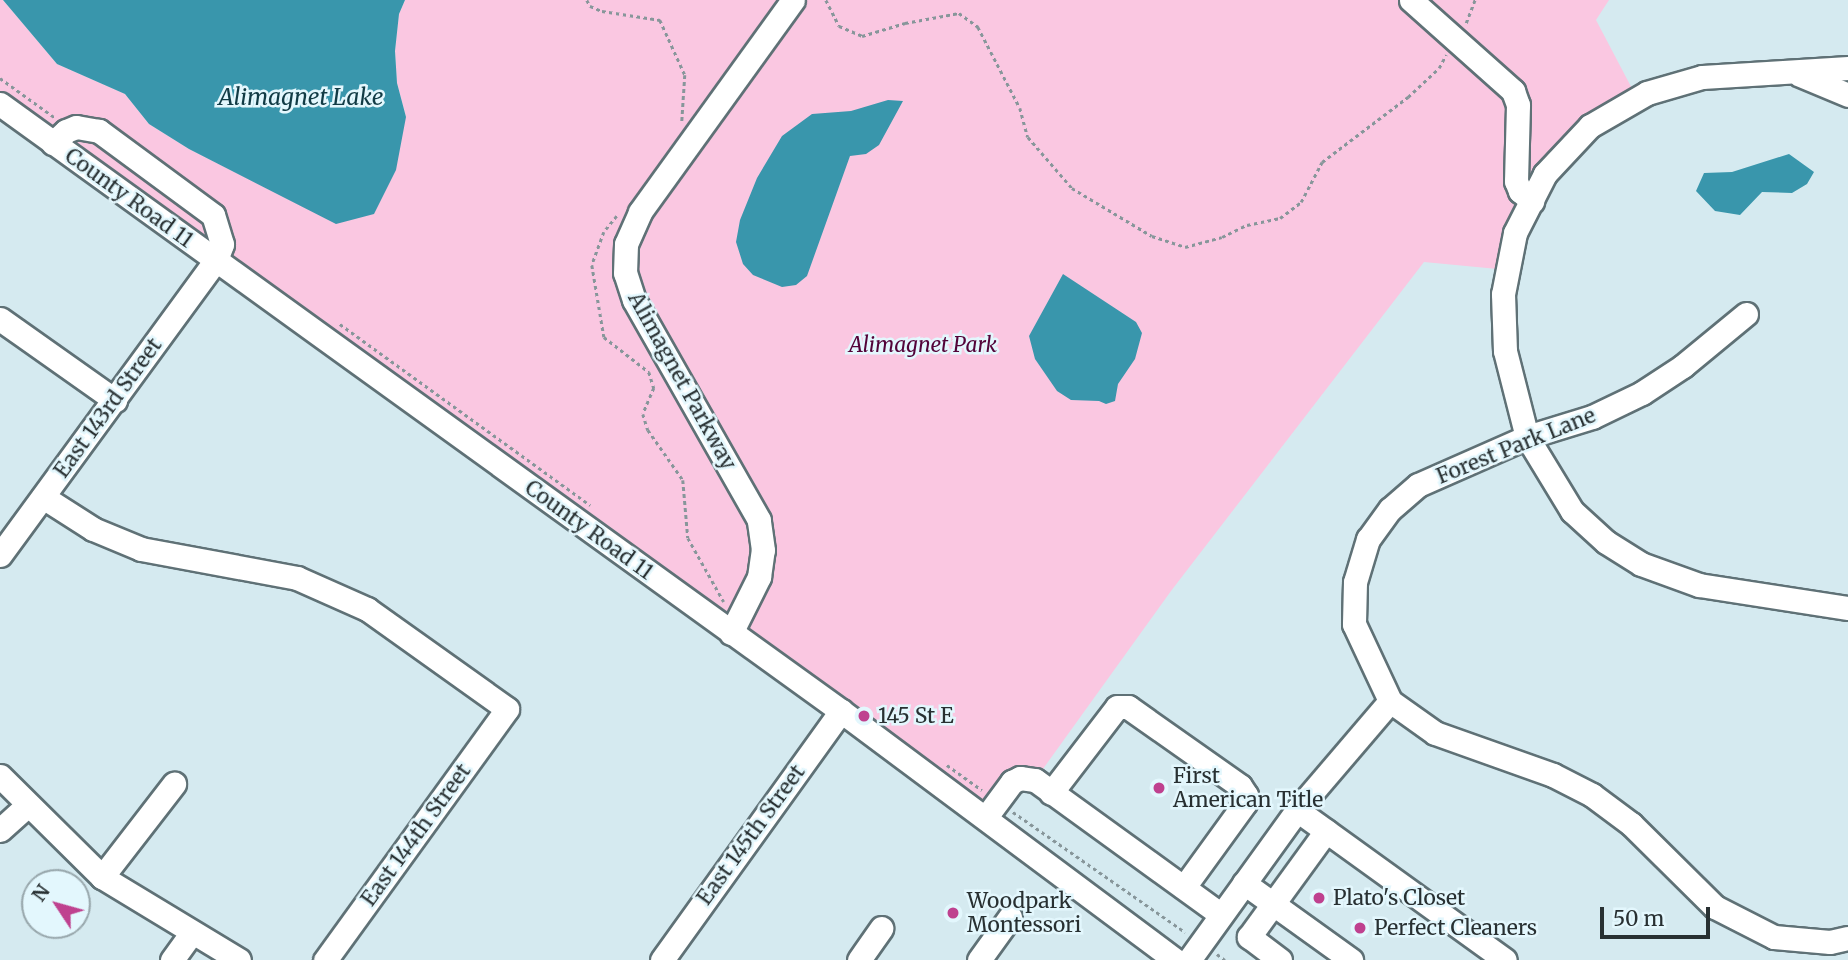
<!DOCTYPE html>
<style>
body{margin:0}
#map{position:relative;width:1848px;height:960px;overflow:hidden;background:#d5eaf0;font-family:Merriweather,serif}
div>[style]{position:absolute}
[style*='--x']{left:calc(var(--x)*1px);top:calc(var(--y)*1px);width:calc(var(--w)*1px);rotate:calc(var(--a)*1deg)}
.green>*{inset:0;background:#fac7e1}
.water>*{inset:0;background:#3996ac}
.path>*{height:2.5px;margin-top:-1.25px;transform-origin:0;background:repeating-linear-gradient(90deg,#87969a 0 3.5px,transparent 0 7px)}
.roads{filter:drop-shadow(2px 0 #5f7176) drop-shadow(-2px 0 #5f7176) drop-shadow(0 2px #5f7176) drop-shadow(0 -2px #5f7176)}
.minor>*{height:23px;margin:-11.5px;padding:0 11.5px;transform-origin:11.5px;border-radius:11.5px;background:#fff}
.dots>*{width:19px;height:19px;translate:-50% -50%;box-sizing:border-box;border:4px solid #e3f7fd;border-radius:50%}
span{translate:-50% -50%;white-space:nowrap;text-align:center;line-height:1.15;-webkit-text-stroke:5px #e3f7fd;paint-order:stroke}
.street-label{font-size:21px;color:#283032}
.park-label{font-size:21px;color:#530339;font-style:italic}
.poi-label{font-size:21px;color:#283032}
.left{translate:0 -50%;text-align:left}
.water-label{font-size:23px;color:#113b45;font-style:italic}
.north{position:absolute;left:21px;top:869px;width:70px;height:70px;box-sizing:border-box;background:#e3f7fd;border:2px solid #98a7ac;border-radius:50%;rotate:306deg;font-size:19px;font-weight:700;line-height:28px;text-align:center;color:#283032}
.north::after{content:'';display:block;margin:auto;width:24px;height:32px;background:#bf418f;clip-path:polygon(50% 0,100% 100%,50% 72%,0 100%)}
.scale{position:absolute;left:1600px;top:907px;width:110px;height:32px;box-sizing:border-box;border:4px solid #283032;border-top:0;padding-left:9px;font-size:21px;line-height:24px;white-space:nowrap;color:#283032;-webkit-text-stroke:5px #e3f7fd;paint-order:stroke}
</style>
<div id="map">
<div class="green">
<div style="clip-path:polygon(0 0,3px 0,57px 64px,125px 94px,149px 124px,189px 149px,300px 205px,406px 117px,397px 83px,395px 51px,399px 14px,405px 0,1609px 0,1596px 20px,1637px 98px,1545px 174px,1508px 270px,1424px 262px,1171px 591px,1035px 780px,1020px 778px,986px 817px,0 104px)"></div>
</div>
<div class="water">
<div style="clip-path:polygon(3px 0,405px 0,399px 14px,395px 51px,397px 83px,406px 117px,396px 170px,374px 214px,336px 224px,189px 149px,149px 124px,125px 94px,57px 64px)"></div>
<div style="clip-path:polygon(888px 100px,903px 101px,879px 145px,866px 154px,850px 156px,807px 276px,796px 285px,782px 287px,753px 275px,743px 264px,736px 242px,740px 220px,757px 178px,782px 136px,812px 114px,851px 111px)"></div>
<div style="clip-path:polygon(1789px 154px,1814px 172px,1807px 184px,1792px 193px,1762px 192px,1740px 215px,1715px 211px,1696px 191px,1704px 173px,1732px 172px)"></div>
<div style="clip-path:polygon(1063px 274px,1136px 322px,1142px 333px,1135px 359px,1118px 384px,1115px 401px,1106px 404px,1099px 401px,1071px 400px,1057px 391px,1035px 359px,1029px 336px)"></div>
</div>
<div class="path">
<div style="--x:587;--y:0;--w:7;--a:63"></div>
<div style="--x:590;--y:6;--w:13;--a:23"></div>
<div style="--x:602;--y:11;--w:59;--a:8.8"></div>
<div style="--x:660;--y:20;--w:60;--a:65.6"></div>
<div style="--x:685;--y:75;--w:47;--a:93.7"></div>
<div style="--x:826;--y:0;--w:29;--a:63"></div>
<div style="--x:839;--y:26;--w:25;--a:23"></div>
<div style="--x:862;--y:36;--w:45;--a:-16.8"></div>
<div style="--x:905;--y:23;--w:55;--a:-10.5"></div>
<div style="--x:959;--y:13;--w:24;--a:36"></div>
<div style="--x:978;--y:27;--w:91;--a:62.6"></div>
<div style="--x:1020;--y:108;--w:30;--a:75"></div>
<div style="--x:1028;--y:137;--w:67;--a:49.2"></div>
<div style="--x:1072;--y:188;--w:93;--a:31"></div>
<div style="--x:1152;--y:236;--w:35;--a:18"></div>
<div style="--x:1185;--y:247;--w:38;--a:-15"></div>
<div style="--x:1222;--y:237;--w:28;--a:-26"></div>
<div style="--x:1247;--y:225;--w:34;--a:-12"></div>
<div style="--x:1280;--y:218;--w:26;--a:-37"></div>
<div style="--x:1301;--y:202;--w:45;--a:-62.3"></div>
<div style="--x:1322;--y:162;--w:108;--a:-37.1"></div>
<div style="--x:1408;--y:97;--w:42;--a:-43.1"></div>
<div style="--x:1439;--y:68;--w:15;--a:-62"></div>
<div style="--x:1466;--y:23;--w:25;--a:-69"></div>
<div style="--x:0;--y:78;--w:67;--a:35.8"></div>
<div style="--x:617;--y:216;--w:21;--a:129"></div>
<div style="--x:604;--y:232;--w:35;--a:110"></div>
<div style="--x:592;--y:265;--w:73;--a:80.5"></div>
<div style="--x:604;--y:337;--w:57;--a:37.9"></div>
<div style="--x:649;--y:372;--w:17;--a:73"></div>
<div style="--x:654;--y:388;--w:28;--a:113"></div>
<div style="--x:643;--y:414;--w:17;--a:73"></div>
<div style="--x:648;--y:430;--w:61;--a:55"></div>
<div style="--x:683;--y:480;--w:58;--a:85.1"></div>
<div style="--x:688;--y:538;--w:73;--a:60.6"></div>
<div style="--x:340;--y:324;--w:309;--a:35.9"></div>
<div style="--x:947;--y:765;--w:43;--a:35.5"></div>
<div style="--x:1013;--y:812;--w:210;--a:34.9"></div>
<div style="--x:1217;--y:954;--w:10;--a:37"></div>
</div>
<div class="roads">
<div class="minor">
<div style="--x:1411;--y:0;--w:137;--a:41.7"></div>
<div style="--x:1513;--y:91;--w:15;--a:70"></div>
<div style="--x:1518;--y:105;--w:76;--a:91.5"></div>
<div style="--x:1516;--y:181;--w:11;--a:68"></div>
<div style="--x:1520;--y:191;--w:16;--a:40"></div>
<div style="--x:1848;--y:68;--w:146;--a:176.5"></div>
<div style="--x:1702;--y:77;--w:57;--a:163.8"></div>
<div style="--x:1647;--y:93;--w:66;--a:149.9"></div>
<div style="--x:1590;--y:126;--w:66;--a:133.2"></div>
<div style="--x:1545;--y:174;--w:66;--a:117"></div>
<div style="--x:1515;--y:233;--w:62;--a:101.1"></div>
<div style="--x:1503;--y:294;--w:57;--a:88"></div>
<div style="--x:1505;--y:351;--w:89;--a:75.7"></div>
<div style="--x:1527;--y:437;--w:87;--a:58.7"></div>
<div style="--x:1572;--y:511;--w:46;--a:42.4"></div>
<div style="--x:1606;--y:542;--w:41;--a:32.2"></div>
<div style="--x:1641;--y:564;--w:62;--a:19.9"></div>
<div style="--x:1699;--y:585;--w:151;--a:8.8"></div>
<div style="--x:1800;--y:75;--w:52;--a:22.6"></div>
<div style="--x:0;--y:104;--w:1037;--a:35.82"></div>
<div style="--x:841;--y:711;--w:417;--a:36.7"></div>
<div style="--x:1746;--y:314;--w:82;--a:140.5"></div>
<div style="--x:1683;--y:366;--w:49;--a:146.6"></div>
<div style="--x:1642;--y:393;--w:55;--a:154.4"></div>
<div style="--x:1592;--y:417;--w:68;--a:162.9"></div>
<div style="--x:1527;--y:437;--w:119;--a:156.2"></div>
<div style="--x:1418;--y:485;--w:37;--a:139"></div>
<div style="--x:1390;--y:509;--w:37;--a:126"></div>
<div style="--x:1368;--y:539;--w:45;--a:106.8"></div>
<div style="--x:1355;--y:582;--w:42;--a:91.4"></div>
<div style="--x:1354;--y:624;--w:85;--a:64.9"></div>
<div style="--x:1390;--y:701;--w:55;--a:35.4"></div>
<div style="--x:1435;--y:733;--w:125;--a:19.6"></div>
<div style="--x:1553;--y:775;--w:44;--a:27.1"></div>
<div style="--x:1592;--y:795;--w:49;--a:36.6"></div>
<div style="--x:1631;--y:824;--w:118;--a:44.7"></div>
<div style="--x:1715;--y:907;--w:66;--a:27"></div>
<div style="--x:1774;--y:937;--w:56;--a:5.1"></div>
<div style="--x:1830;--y:942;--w:18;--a:-13"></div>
<div style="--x:0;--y:319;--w:141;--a:35.2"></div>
<div style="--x:43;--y:497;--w:59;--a:32.6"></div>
<div style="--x:93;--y:529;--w:52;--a:22.6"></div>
<div style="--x:141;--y:549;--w:159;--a:10.5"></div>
<div style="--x:297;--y:578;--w:77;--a:23.9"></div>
<div style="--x:367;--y:609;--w:172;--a:35.5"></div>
<div style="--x:507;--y:709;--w:310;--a:125.9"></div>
<div style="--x:0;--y:555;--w:366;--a:-53.8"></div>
<div style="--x:216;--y:260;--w:17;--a:-69"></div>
<div style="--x:222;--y:244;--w:30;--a:-107"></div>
<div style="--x:213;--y:215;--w:142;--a:-143.6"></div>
<div style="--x:99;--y:131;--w:23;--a:-170"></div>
<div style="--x:76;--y:127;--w:11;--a:158"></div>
<div style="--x:66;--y:131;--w:18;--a:137"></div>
<div style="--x:731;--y:633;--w:63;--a:-63.4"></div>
<div style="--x:759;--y:577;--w:27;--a:-82"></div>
<div style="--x:763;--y:550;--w:30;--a:-98"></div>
<div style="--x:759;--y:520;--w:253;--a:-119.6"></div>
<div style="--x:634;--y:300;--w:28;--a:-108"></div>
<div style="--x:625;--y:273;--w:29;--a:-88"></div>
<div style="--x:626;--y:244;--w:35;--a:-66"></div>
<div style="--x:640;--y:212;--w:261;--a:-54.2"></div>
<div style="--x:0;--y:776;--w:144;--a:44.7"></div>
<div style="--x:102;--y:877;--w:160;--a:31.2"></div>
<div style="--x:1051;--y:793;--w:108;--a:-52.5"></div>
<div style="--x:1117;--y:707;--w:11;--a:0"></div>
<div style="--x:1128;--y:707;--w:137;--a:35.2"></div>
<div style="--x:1240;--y:786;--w:11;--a:56"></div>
<div style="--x:1246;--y:795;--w:8;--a:97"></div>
<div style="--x:1245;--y:803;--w:104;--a:126"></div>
<div style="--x:1297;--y:810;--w:256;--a:35.8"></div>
<div style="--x:986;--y:817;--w:44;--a:-53.4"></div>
<div style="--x:1012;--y:782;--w:9;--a:-27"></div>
<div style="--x:1020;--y:778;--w:15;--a:8"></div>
<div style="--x:1035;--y:780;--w:228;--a:35.9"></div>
<div style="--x:0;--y:830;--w:36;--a:-42"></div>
<div style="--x:102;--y:877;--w:118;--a:-52.3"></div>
<div style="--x:1244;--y:883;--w:132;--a:35.7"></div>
<div style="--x:172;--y:960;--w:32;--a:-54"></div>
<div style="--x:662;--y:960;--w:307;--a:-54.3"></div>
<div style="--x:859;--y:960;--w:39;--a:-55"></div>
<div style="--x:979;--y:960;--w:53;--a:-54.2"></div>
<div style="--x:1189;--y:960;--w:185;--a:-54.2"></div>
<div style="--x:1297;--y:810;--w:143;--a:-49.5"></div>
<div style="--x:1280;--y:960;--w:39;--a:-143"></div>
<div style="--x:1249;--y:937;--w:131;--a:-54"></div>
</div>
</div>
<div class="dots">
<div style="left:864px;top:716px;background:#bf418f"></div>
<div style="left:1159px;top:788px;background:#bf418f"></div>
<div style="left:1319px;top:898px;background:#bf418f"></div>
<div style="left:953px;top:913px;background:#bf418f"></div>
<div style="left:1360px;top:928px;background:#bf418f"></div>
</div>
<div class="street-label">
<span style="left:129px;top:198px;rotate:36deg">County Road 11</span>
<span style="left:682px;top:381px;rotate:61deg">Alimagnet Parkway</span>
<span style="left:108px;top:408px;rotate:-54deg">East 143rd Street</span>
<span style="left:1516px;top:446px;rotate:-22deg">Forest Park Lane</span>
<span style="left:589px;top:530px;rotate:36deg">County Road 11</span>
<span style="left:416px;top:835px;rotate:-54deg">East 144th Street</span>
<span style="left:751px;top:835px;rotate:-54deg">East 145th Street</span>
</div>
<div class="park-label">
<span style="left:923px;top:345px">Alimagnet Park</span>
</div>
<div class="poi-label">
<span class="left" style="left:878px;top:716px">145 St E</span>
<span class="left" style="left:1173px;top:788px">First<br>American Title</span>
<span class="left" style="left:1333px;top:898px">Plato's Closet</span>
<span class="left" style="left:967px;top:913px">Woodpark<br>Montessori</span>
<span class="left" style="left:1374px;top:928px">Perfect Cleaners</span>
</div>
<div class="water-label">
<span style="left:301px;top:97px">Alimagnet Lake</span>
</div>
<div class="north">N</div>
<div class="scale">50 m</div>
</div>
